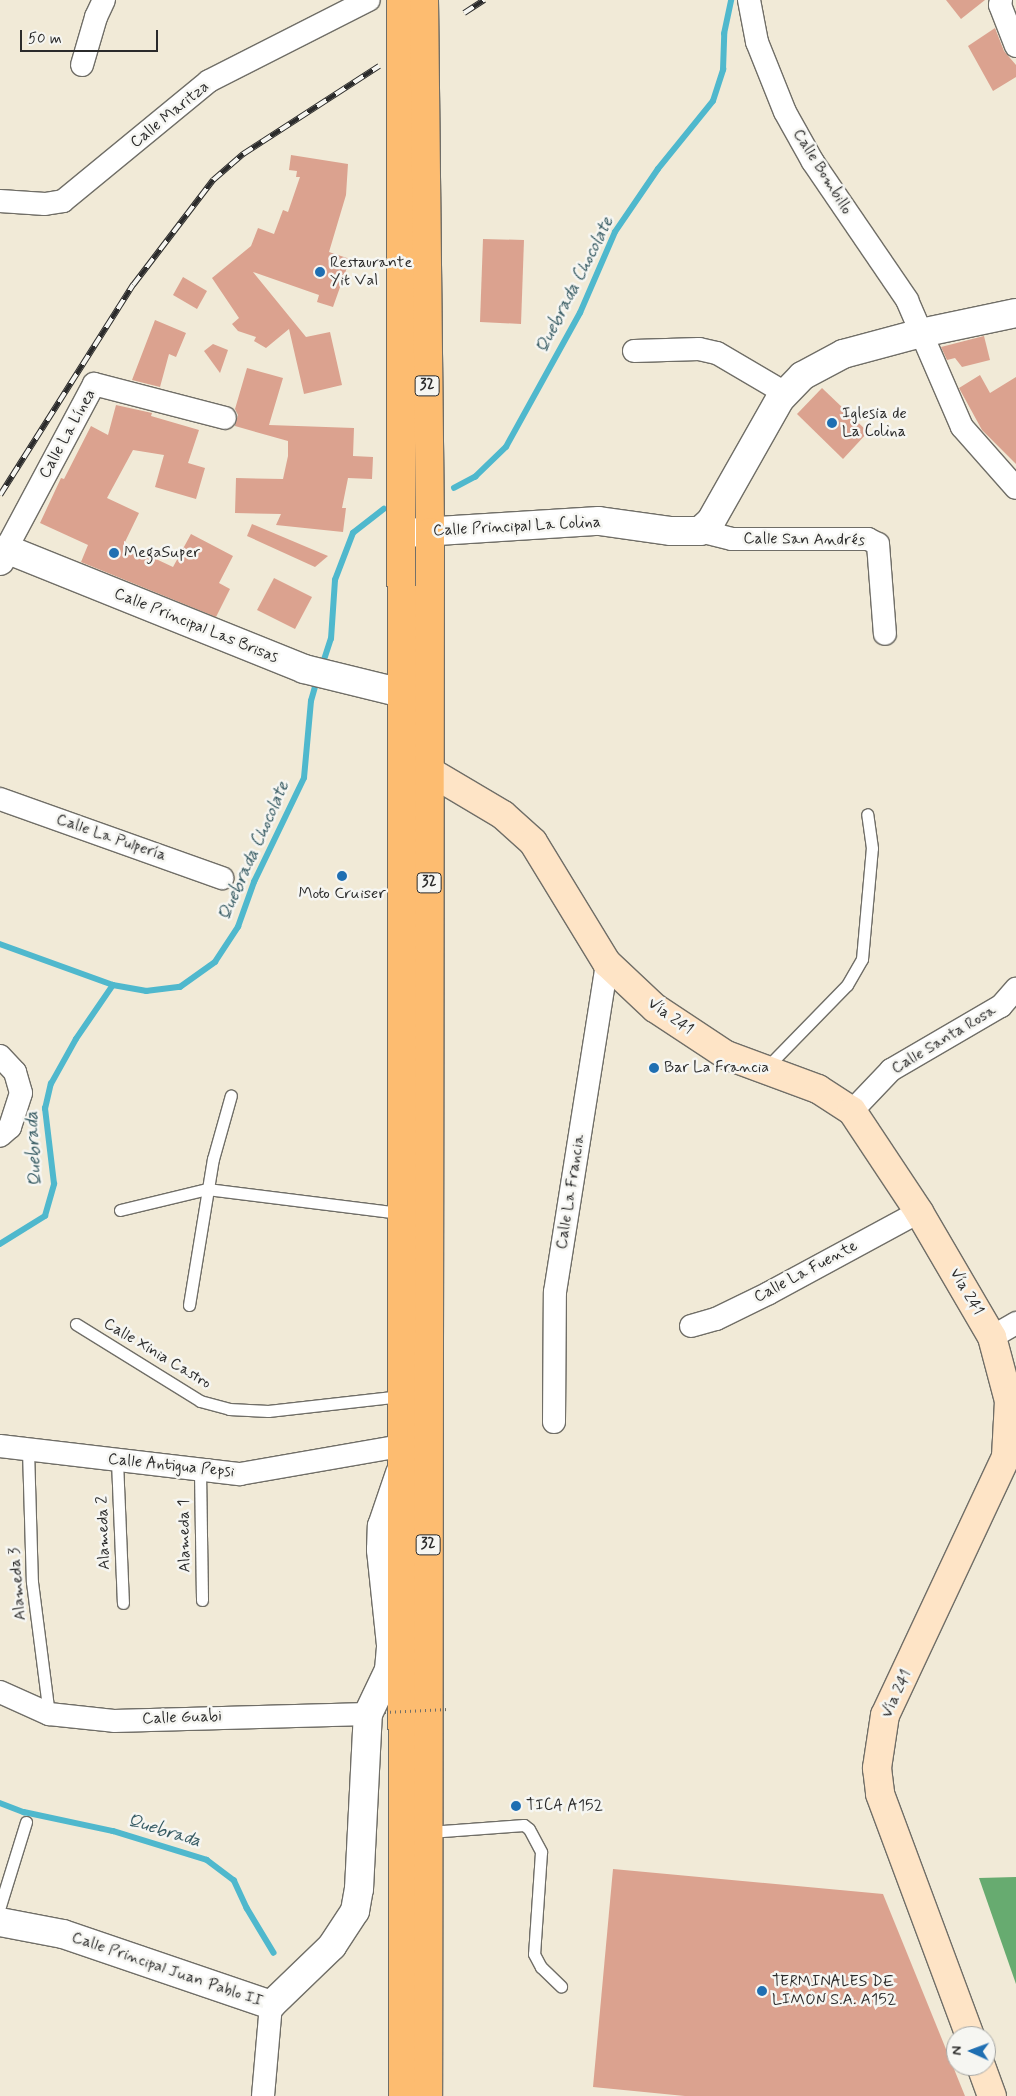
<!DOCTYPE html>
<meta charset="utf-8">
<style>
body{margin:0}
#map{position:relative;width:1016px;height:2096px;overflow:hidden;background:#f1ead7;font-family:Mynerve,sans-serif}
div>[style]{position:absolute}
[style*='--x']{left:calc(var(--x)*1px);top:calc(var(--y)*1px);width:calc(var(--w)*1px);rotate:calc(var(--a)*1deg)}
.forest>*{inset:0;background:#67ab70}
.stream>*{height:5.5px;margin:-2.75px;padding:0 2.75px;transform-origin:2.75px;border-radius:2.75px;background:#4fb8cd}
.building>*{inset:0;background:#dba28f}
.roads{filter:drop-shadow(1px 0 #706e67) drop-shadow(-1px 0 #706e67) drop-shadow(0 1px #706e67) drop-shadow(0 -1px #706e67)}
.service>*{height:11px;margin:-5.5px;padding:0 5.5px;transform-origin:5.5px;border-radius:5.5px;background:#fff}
.minor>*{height:22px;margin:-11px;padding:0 11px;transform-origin:11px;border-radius:11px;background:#fff}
.tertiary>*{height:28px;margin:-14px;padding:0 14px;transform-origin:14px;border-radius:14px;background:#fff}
.secondary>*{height:28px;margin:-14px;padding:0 14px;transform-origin:14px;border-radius:14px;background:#fee4c6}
.trunk>*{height:28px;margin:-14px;padding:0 14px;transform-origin:14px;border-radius:14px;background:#fdbc70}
.rail>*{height:5.5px;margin-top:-2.75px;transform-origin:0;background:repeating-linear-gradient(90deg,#f6f6f2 0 11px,#2b2b2b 0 22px);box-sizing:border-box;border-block:1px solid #2b2b2b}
.path-bridge>*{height:3px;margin-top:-1.5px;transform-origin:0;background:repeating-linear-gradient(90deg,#706e67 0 1px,transparent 0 5px)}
.dots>*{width:14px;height:14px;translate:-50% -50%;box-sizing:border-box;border:2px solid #f6f6f2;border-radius:50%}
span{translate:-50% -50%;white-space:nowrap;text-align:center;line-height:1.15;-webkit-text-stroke:5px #f6f6f2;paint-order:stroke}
.shield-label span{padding:1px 4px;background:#f6f6f2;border:1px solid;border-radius:4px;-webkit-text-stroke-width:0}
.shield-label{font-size:15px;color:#2b2b2b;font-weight:700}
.street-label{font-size:16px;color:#2b2b2b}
.poi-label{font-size:16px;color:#2b2b2b}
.left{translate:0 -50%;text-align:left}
.water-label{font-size:18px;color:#385c64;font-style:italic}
.north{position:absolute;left:946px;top:2026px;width:50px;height:50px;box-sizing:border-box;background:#f6f6f2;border:1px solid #a5a5a2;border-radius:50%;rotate:272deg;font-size:14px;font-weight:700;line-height:20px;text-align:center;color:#2b2b2b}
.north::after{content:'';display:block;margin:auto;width:18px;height:22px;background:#1f6fb2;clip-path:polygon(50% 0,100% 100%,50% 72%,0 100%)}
.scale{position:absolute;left:20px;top:30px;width:138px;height:22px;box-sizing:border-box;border:2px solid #2b2b2b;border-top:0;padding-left:6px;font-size:15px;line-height:18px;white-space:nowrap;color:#2b2b2b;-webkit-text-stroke:4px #f6f6f2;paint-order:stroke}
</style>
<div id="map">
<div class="forest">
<div style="clip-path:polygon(1016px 1877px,1016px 1984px,979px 1878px)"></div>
</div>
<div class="stream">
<div style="--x:454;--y:488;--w:24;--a:-28"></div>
<div style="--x:475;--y:477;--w:43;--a:-44.1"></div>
<div style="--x:506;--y:447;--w:153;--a:-61.1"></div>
<div style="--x:580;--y:313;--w:88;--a:-66.6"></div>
<div style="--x:615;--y:232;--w:76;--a:-55.7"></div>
<div style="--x:658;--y:169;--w:87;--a:-51"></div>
<div style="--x:713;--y:101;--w:33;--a:-72"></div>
<div style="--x:723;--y:70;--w:36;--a:-88"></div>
<div style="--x:724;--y:34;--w:35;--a:-78"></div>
<div style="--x:322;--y:666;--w:28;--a:-72"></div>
<div style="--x:331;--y:639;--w:59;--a:-86.1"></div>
<div style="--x:335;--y:580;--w:50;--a:-69"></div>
<div style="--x:353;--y:533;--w:39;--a:-38"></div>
<div style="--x:0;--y:944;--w:120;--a:19.9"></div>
<div style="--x:113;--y:985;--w:34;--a:10"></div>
<div style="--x:146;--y:991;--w:34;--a:-7"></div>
<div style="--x:180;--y:987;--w:43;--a:-35.5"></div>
<div style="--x:215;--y:962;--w:42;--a:-56.7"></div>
<div style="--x:238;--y:927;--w:48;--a:-70.4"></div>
<div style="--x:254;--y:882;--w:115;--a:-64.3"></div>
<div style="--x:304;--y:778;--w:77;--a:-84.8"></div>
<div style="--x:311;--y:701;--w:22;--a:-74"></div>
<div style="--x:0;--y:1244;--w:53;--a:-31.9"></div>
<div style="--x:45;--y:1216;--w:33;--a:-74"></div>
<div style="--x:54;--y:1184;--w:76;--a:-96.8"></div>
<div style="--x:45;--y:1109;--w:26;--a:-77"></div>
<div style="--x:51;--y:1084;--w:51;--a:-60.9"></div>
<div style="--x:76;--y:1039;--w:65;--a:-55.6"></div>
<div style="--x:0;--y:1803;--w:26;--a:21"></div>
<div style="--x:24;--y:1812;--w:91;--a:12.1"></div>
<div style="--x:113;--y:1831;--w:98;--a:17.1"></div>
<div style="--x:207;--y:1860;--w:34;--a:37"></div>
<div style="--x:234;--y:1880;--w:31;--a:65"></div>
<div style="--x:247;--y:1908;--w:52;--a:59"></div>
</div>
<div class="building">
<div style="clip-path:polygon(946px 0,985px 0,961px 19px)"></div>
<div style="clip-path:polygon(995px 28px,1004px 51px,1016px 65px,1016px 77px,993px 91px,968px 46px)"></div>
<div style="clip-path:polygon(291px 155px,348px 164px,346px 195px,329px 252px,350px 259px,333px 307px,317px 302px,319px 295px,253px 272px,306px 337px,330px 332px,342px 385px,304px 394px,289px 329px,266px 348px,254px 341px,256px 337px,238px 331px,232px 324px,239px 318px,212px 278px,251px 246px,258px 228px,274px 234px,283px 210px,288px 212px,300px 177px,296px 177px,297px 171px,289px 170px)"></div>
<div style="clip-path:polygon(483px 239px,524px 240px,521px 324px,480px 322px)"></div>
<div style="clip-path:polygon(183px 277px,207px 291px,197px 309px,173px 295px)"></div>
<div style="clip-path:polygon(155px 320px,186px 333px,176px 357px,169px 354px,160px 387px,132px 380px)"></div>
<div style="clip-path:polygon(984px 336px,990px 360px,962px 367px,955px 358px,947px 360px,941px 347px)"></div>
<div style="clip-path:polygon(213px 344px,228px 350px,220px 373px,204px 351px)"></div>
<div style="clip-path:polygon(247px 368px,283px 378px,269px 425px,354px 428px,353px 456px,373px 457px,372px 479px,348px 478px,342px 508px,346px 508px,343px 532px,276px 525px,281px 514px,235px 513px,236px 478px,283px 479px,288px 456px,288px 441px,235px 426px,238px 415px,235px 409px)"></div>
<div style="clip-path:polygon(980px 375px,990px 393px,1016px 377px,1016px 464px,982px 430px,959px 388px)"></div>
<div style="clip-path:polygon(822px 388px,868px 432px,843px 459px,797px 414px)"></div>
<div style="clip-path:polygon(116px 405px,152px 413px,151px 416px,199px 430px,188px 463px,205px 468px,196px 499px,155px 487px,164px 455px,133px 450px,107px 498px,139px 513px,124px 544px,173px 567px,191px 534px,233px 556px,219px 583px,230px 589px,216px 617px,81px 562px,88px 545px,40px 523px,61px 478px,64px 479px,91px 426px,108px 435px)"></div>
<div style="clip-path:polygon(252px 524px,328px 556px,315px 567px,247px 536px)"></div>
<div style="clip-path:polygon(274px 578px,312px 597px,295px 629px,257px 610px)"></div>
<div style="clip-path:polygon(613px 1869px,883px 1894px,965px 2096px,685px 2096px,593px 2087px)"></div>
</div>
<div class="roads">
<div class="service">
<div style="--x:765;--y:1069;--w:117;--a:-45.7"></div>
<div style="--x:847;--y:985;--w:30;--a:-60"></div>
<div style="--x:862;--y:959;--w:111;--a:-84.9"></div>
<div style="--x:872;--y:848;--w:34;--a:-98"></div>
<div style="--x:120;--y:1210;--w:89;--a:-13.6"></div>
<div style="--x:207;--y:1189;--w:194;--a:7.1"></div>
<div style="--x:189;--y:1305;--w:148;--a:-80.7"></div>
<div style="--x:213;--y:1159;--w:66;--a:-74.3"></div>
<div style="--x:76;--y:1324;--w:146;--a:31.8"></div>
<div style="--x:200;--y:1401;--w:30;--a:15"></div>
<div style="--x:229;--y:1409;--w:39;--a:3"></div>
<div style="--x:268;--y:1411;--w:134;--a:-6.4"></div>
<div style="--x:28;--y:1450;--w:132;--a:88.3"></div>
<div style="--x:32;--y:1582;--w:133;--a:82.7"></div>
<div style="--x:117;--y:1461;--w:142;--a:87.6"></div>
<div style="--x:200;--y:1471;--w:129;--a:89.1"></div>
<div style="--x:429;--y:1832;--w:95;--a:-4.2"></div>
<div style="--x:524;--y:1825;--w:6;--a:39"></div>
<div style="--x:529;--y:1829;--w:26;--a:62"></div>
<div style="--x:541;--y:1852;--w:102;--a:93.9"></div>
<div style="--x:534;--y:1954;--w:15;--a:62"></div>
<div style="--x:541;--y:1967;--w:28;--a:44"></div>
<div style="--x:0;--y:1906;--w:88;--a:-72.8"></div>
</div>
<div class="minor">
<div style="--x:749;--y:0;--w:43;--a:79.2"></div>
<div style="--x:757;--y:42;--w:75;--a:68.2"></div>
<div style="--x:785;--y:112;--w:57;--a:60.8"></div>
<div style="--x:813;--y:162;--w:167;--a:55.7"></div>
<div style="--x:907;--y:300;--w:138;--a:66.6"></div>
<div style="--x:962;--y:427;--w:81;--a:48.5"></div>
<div style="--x:1001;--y:0;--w:5;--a:101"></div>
<div style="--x:1000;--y:5;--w:44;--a:68.7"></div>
<div style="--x:82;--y:65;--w:50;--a:-73.7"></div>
<div style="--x:96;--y:17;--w:19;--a:-65"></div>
<div style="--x:0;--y:201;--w:45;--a:3.8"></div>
<div style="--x:45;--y:204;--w:18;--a:-9"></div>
<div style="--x:63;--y:201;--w:189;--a:-39.4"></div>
<div style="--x:209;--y:81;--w:179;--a:-26.9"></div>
<div style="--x:634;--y:351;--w:65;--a:-1.8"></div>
<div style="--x:699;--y:349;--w:18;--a:13"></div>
<div style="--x:717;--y:353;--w:79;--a:30.5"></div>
<div style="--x:700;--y:531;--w:33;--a:14"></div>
<div style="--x:732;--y:539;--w:136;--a:0"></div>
<div style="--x:868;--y:539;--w:11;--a:27"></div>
<div style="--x:878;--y:544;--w:90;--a:85.6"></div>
<div style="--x:6;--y:549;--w:187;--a:-61.9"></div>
<div style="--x:94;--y:384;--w:135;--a:14.5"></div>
<div style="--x:0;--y:799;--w:236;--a:19.6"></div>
<div style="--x:0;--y:1056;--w:22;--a:47"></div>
<div style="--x:15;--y:1072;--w:22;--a:74"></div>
<div style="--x:21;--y:1093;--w:36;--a:108"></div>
<div style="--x:10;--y:1127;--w:13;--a:138"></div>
<div style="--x:852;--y:1111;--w:57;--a:-46.4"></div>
<div style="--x:891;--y:1070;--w:127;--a:-30.2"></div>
<div style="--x:1001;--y:1006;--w:23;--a:-49"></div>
<div style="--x:691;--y:1326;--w:26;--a:-16"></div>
<div style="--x:716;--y:1319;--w:59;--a:-26.1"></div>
<div style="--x:769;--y:1293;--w:170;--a:-28.4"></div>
<div style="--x:992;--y:1337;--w:28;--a:-30"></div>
<div style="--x:554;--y:1422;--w:130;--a:-89.6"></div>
<div style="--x:555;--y:1292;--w:333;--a:-81"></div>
<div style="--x:0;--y:1446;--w:242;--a:6.7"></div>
<div style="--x:240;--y:1474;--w:163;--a:-9.9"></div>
<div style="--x:0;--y:1692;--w:54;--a:24.2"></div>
<div style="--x:49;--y:1714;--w:65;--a:6.1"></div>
<div style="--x:114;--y:1721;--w:254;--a:-1.6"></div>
<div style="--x:263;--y:2096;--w:91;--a:-85"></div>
</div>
<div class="tertiary">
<div style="--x:406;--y:533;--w:193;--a:-3.6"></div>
<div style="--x:599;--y:521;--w:73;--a:7.9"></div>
<div style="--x:671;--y:531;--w:29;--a:0"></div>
<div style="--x:700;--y:531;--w:15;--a:-42"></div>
<div style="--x:711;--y:521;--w:140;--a:-60.5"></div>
<div style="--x:780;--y:399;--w:32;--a:-46"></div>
<div style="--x:802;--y:376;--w:47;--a:-28.2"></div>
<div style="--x:843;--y:354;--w:81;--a:-15.1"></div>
<div style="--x:921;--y:333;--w:97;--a:-11.9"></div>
<div style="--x:0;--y:561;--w:13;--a:-63"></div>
<div style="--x:6;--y:549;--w:321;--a:21.9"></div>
<div style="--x:304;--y:669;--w:101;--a:13.8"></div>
<div style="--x:0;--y:1922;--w:64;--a:10.8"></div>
<div style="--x:63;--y:1934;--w:220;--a:18.8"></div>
<div style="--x:271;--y:2005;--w:85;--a:-44"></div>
<div style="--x:332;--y:1946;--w:42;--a:-56.7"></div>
<div style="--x:355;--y:1911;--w:22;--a:-80"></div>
<div style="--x:359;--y:1889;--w:175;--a:-87.1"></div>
<div style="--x:368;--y:1714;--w:49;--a:-64.5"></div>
<div style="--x:389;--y:1670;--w:25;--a:-85"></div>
<div style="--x:391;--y:1645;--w:96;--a:-96"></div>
<div style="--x:381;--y:1550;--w:24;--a:-88"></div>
<div style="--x:382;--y:1526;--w:56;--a:-71.2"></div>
</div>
<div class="secondary">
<div style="--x:403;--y:772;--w:26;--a:-2"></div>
<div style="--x:429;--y:771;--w:86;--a:30.7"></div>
<div style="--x:503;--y:815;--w:40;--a:42"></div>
<div style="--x:533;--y:842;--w:142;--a:58.6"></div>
<div style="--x:607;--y:963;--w:66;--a:43.2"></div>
<div style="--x:655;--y:1008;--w:85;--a:33.5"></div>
<div style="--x:726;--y:1055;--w:98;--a:20.3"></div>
<div style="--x:818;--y:1089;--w:40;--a:32.9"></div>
<div style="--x:852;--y:1111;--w:121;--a:56.4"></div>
<div style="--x:919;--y:1212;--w:145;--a:59.7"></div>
<div style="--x:992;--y:1337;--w:66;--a:75.1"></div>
<div style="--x:1009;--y:1401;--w:56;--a:93.1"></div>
<div style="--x:1006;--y:1457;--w:285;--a:115.1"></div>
<div style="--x:885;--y:1715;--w:54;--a:98.6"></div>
<div style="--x:877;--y:1768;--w:26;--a:83"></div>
<div style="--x:880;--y:1794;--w:258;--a:69.6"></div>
<div style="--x:981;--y:2066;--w:32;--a:70"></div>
</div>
<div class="trunk">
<div style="--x:401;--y:0;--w:2096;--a:89.95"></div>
<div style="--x:424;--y:0;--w:532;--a:89.35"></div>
<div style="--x:430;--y:532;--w:1564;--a:90.07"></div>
</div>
</div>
<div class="rail">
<div style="--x:464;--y:13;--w:24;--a:-33"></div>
<div style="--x:0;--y:495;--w:249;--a:-57.7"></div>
<div style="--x:133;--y:285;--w:132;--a:-52.7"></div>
<div style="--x:213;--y:180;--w:40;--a:-41"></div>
<div style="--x:243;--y:154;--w:162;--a:-32.9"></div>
</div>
<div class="path-bridge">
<div style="--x:385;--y:1712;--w:63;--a:-2.7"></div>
</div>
<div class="dots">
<div style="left:320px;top:272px;background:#1f6fb2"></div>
<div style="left:832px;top:423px;background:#1f6fb2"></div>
<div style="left:114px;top:553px;background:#1f6fb2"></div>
<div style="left:342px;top:876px;background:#1f6fb2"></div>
<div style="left:654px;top:1068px;background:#1f6fb2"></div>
<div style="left:516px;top:1806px;background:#1f6fb2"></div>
<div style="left:762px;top:1991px;background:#1f6fb2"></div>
</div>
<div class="shield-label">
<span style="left:427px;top:386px">32</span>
<span style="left:429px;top:883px">32</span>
<span style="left:428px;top:1545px">32</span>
</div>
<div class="street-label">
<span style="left:170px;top:115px;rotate:-39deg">Calle Maritza</span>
<span style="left:822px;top:172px;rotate:58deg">Calle Bombillo</span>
<span style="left:68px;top:434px;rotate:-61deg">Calle La Línea</span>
<span style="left:517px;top:527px;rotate:-3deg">Calle Principal La Colina</span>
<span style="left:804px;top:540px;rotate:1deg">Calle San Andrés</span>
<span style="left:196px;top:626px;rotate:22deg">Calle Principal Las Brisas</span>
<span style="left:111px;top:838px;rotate:19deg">Calle La Pulpería</span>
<span style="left:670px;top:1017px;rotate:36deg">Vía 241</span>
<span style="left:944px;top:1040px;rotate:-31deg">Calle Santa Rosa</span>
<span style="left:571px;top:1192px;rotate:-81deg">Calle La Francia</span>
<span style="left:806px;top:1272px;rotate:-28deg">Calle La Fuente</span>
<span style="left:966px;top:1292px;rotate:60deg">Vía 241</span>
<span style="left:157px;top:1354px;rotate:31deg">Calle Xinia Castro</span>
<span style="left:171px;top:1466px;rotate:6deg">Calle Antigua Pepsi</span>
<span style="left:104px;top:1533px;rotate:-92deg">Alameda 2</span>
<span style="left:185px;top:1536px;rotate:-91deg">Alameda 1</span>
<span style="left:18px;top:1584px;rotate:-95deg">Alameda 3</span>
<span style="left:897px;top:1694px;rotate:-65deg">Vía 241</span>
<span style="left:182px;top:1718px;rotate:-2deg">Calle Guabi</span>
<span style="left:167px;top:1970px;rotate:19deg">Calle Principal Juan Pablo II</span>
</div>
<div class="poi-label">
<span class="left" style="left:330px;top:272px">Restaurante<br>Yit Val</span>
<span class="left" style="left:842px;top:423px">Iglesia de<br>La Colina</span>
<span class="left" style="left:124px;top:553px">MegaSuper</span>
<span style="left:342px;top:894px">Moto Cruiser</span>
<span class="left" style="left:664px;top:1068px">Bar La Francia</span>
<span class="left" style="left:526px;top:1806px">TICA A152</span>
<span class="left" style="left:772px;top:1991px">TERMINALES DE<br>LIMON S.A. A152</span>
</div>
<div class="water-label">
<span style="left:575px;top:285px;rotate:-63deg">Quebrada Chocolate</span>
<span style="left:254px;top:851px;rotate:-66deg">Quebrada Chocolate</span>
<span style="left:34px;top:1149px;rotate:-93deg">Quebrada</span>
<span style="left:164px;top:1831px;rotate:17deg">Quebrada</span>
</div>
<div class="north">N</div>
<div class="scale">50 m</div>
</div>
